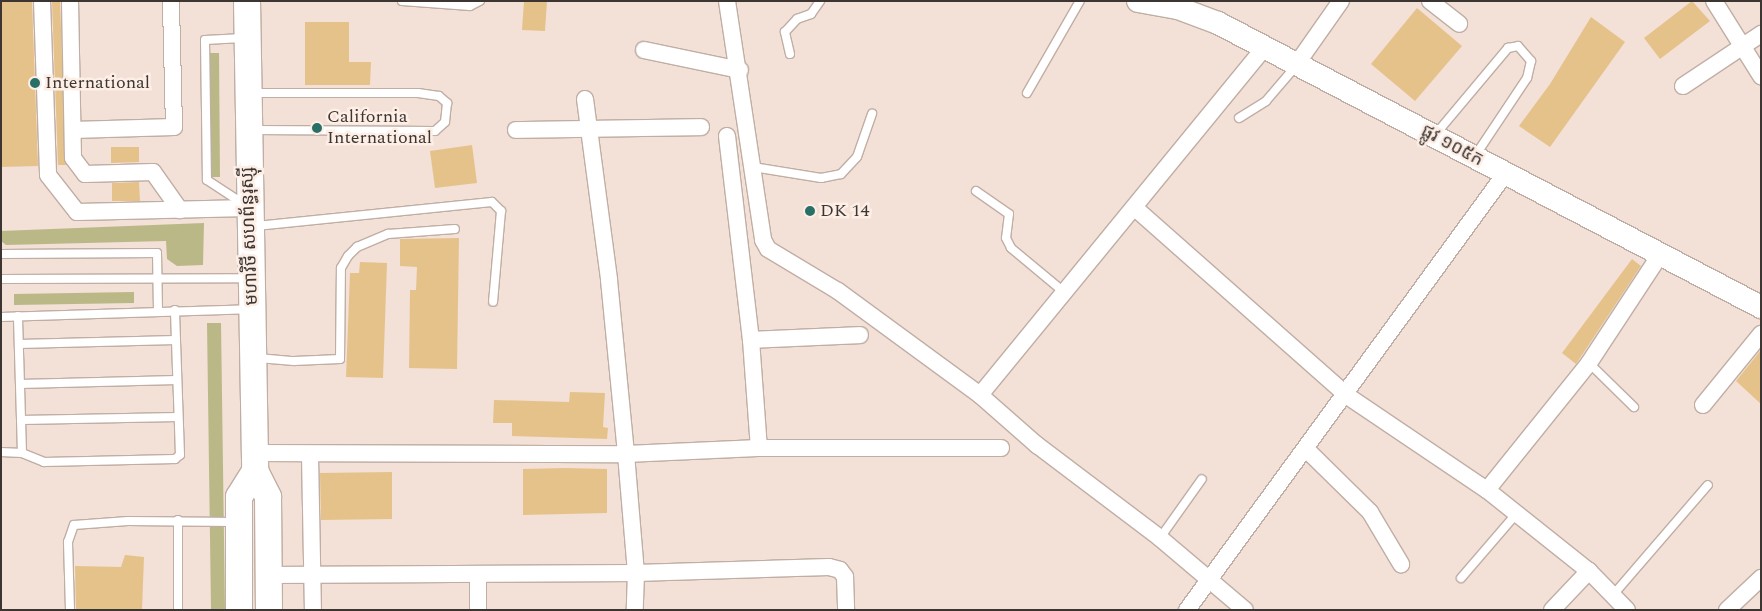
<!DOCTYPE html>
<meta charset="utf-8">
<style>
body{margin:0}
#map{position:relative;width:1762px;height:611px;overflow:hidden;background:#f3e0d6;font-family:Spectral,"Noto Sans Khmer",serif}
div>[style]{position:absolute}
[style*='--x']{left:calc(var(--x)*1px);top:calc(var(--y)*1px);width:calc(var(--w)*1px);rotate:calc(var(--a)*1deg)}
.green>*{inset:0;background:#bbb887}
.building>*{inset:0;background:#e6c28b}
.roads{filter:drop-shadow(1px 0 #c0aea4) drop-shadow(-1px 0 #c0aea4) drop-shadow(0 1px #c0aea4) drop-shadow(0 -1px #c0aea4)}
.service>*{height:8px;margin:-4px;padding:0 4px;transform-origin:4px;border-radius:4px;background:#fff}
.minor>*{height:16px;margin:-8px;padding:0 8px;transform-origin:8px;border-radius:8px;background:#fff}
.secondary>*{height:22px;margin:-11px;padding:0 11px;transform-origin:11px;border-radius:11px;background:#fff}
.trunk>*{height:26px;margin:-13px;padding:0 13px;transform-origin:13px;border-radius:13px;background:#fff}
.dots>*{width:14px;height:14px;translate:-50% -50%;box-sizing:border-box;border:2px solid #fdeee6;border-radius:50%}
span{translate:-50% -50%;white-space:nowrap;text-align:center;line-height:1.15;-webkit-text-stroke:5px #fdeee6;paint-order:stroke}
.poi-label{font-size:18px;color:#3c3531}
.left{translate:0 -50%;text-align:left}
.street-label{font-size:18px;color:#3c3531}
.frame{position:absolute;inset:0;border:2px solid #3c3531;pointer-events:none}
</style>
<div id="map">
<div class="green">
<div style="clip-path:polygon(206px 53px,219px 53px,220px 177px,207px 177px)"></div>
<div style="clip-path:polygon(204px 223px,203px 265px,177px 266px,167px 259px,166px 241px,6px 245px,1px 241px,1px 231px)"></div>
<div style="clip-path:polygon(134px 292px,134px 303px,14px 305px,14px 294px)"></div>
<div style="clip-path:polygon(207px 323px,221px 323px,225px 610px,211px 610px)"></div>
</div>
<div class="building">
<div style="clip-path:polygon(1px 1px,32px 1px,38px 166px,1px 167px)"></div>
<div style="clip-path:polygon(52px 1px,60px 1px,66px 165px,58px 165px)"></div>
<div style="clip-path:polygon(524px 1px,547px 1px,545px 31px,522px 30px)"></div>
<div style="clip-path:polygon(1692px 1px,1710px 21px,1660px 59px,1644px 38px)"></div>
<div style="clip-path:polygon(1417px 8px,1462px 46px,1415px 101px,1371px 64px)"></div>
<div style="clip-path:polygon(1591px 17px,1625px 42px,1550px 147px,1519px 126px,1550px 84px)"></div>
<div style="clip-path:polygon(305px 22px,349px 22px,349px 62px,371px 62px,370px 85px,305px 85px)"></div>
<div style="clip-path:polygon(472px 145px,477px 183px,435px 188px,430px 151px)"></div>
<div style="clip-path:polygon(111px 147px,139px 147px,139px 162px,111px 163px)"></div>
<div style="clip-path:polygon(139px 182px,140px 201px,112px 201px,112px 183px)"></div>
<div style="clip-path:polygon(459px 238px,457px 369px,409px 368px,410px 290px,416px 290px,417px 267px,400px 266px,400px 239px)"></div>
<div style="clip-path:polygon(1632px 259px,1641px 266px,1576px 364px,1562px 353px)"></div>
<div style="clip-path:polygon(360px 262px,387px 263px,383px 378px,346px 377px,350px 273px,359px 273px)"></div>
<div style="clip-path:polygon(1761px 350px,1761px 404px,1736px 381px)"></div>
<div style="clip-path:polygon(570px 392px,605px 393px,603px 427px,608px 428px,607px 439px,512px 436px,512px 423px,493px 423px,494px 400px,569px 402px)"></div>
<div style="clip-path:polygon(565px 468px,607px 469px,607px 513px,523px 515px,523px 469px)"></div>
<div style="clip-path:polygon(392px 472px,392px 519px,321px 520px,320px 473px)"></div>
<div style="clip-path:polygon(125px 555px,144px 557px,142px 610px,76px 610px,75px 566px,121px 567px)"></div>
</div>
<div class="roads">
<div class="service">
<div style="--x:402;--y:1;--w:68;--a:4.2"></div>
<div style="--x:470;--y:6;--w:11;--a:-27"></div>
<div style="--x:243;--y:38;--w:38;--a:177"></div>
<div style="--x:205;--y:40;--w:140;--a:89.2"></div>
<div style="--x:207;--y:180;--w:45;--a:33.3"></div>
<div style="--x:790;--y:54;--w:23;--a:-103"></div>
<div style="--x:785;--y:32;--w:18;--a:-47"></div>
<div style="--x:797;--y:19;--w:15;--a:-20"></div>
<div style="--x:811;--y:14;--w:16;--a:-55"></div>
<div style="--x:252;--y:93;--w:166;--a:0"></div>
<div style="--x:418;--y:93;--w:21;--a:8"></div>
<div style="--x:439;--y:96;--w:11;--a:41"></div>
<div style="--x:447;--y:103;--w:19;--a:96"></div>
<div style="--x:445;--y:122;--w:13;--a:138"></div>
<div style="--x:435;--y:131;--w:182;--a:-179.7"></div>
<div style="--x:1027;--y:93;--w:106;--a:-60.1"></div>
<div style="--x:1239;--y:118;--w:32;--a:-32"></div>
<div style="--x:1266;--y:101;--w:45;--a:-49.5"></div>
<div style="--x:1435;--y:135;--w:114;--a:-50"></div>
<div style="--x:1508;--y:48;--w:10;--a:-11"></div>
<div style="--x:1518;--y:46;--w:20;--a:49"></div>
<div style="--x:1531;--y:61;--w:17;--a:103"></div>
<div style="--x:1527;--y:78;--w:94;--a:123.7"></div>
<div style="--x:753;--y:167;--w:69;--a:9.2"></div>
<div style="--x:821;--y:178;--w:20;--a:-11"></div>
<div style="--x:841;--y:174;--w:23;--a:-47"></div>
<div style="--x:857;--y:157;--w:46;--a:-70.8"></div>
<div style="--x:976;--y:191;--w:40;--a:34.9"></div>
<div style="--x:1009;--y:214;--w:24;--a:97"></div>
<div style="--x:1006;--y:238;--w:11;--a:63"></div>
<div style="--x:1011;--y:248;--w:69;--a:39.7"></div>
<div style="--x:256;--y:226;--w:237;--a:-5.8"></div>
<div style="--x:492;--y:202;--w:13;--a:45"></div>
<div style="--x:501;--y:211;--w:91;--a:95"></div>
<div style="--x:1;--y:254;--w:156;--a:-0.4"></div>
<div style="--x:157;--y:253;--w:59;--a:89"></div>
<div style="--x:1;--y:279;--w:246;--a:-0.2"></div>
<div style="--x:1;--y:317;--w:248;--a:-1.8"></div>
<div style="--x:19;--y:344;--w:157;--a:-1.5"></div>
<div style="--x:258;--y:358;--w:36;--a:5"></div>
<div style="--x:294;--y:361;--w:46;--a:-2.5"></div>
<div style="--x:340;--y:359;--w:91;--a:-89.4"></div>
<div style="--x:341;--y:268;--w:14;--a:-60"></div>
<div style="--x:348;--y:256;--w:13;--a:-45"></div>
<div style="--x:357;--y:247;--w:34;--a:-23"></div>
<div style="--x:388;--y:234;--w:67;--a:-4.3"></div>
<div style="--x:1589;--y:363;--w:63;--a:44.4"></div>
<div style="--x:20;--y:384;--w:157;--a:-1.5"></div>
<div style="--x:21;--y:420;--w:157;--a:-1.1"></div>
<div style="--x:1;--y:452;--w:21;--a:3"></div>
<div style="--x:22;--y:453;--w:137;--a:-91.7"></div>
<div style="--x:22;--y:453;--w:24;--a:22"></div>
<div style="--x:44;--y:462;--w:131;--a:-1.3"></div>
<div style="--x:175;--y:459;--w:6;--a:-39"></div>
<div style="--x:180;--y:455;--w:145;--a:-92"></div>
<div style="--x:178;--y:520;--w:90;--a:90"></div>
<div style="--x:1160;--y:538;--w:72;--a:-54.6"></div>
<div style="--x:1461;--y:578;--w:86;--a:-49.3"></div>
<div style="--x:1613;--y:595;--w:145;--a:-49.2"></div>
<div style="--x:70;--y:610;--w:68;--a:-91.7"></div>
<div style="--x:68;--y:542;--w:18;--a:-71"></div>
<div style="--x:74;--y:525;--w:54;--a:-4.2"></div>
<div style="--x:128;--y:521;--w:108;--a:0.5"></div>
</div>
<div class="minor">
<div style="--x:42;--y:1;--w:174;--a:88"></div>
<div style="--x:48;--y:175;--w:47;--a:51.9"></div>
<div style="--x:77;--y:212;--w:172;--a:-1.3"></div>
<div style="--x:70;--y:1;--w:157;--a:88.9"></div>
<div style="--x:73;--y:158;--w:20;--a:53"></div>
<div style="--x:85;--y:174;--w:68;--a:-1.7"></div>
<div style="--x:153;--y:172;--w:47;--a:54.6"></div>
<div style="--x:727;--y:1;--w:242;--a:81.4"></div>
<div style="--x:763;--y:240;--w:10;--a:61"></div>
<div style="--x:768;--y:249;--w:82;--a:31"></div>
<div style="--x:838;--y:291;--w:176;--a:36.2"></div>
<div style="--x:980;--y:395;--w:76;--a:41.3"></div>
<div style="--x:1037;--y:445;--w:154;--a:37.1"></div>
<div style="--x:1160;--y:538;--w:111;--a:40.3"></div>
<div style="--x:1430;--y:1;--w:37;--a:38"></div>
<div style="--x:1714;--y:1;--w:89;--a:57.9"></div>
<div style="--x:644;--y:50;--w:98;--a:11.8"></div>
<div style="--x:1296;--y:65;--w:78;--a:-54.9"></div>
<div style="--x:1683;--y:86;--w:94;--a:-33.7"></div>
<div style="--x:585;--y:99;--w:183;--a:82.4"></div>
<div style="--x:609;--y:280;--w:175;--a:84.4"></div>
<div style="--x:626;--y:454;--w:119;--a:85.2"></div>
<div style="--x:636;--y:573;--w:37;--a:92"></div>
<div style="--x:73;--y:130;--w:101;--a:-1.7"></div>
<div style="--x:174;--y:127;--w:126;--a:-91.4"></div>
<div style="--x:516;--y:130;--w:185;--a:-0.9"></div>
<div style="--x:727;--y:136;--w:205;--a:83.3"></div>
<div style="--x:751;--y:340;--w:108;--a:85.8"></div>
<div style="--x:1135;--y:208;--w:282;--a:41.5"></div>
<div style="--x:1346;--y:395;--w:170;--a:34"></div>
<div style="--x:1487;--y:490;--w:130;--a:38.5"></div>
<div style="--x:1589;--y:571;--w:54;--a:45.7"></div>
<div style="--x:751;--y:340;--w:109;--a:-2.6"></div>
<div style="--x:980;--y:395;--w:448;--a:-50.7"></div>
<div style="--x:1703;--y:405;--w:92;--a:-50.8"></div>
<div style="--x:1306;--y:449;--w:90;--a:44.5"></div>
<div style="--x:1370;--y:512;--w:61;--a:59.2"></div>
<div style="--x:255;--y:453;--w:371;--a:0.2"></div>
<div style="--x:626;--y:454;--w:133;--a:-2.6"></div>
<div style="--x:759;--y:448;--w:242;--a:0"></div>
<div style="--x:310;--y:456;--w:154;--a:88.9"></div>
<div style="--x:1487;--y:490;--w:163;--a:-51.2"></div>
<div style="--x:1589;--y:363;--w:129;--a:-56.7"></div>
<div style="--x:478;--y:574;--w:36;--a:90"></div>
<div style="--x:269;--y:575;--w:367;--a:-0.3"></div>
<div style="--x:636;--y:573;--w:193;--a:-1.8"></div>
<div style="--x:829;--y:567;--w:11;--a:15"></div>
<div style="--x:840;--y:570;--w:9;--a:54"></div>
<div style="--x:845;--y:577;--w:33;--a:88"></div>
<div style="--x:1187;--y:610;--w:540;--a:-53.89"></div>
<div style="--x:1552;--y:610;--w:54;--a:-46.5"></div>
<div style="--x:1727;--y:610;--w:47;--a:-43.3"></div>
</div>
<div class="secondary">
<div style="--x:1138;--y:1;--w:41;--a:9.9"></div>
<div style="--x:1178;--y:8;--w:43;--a:20.6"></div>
<div style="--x:1218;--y:23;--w:613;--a:27.61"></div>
</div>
<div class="trunk">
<div style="--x:247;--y:1;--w:470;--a:89"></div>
<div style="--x:255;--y:471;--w:29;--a:63"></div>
<div style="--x:268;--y:497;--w:113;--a:89.5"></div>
<div style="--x:239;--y:610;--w:113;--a:-90"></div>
<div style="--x:239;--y:497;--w:31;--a:-58"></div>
</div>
</div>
<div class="dots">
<div style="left:35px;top:83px;background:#287067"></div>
<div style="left:317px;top:128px;background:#287067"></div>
<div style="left:810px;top:211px;background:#287067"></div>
</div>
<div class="poi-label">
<span class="left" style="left:45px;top:83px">International</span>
<span class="left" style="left:327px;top:128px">California<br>International</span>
<span class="left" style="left:820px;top:211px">DK 14</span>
</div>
<div class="street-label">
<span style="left:1452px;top:146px;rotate:28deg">ផ្លូវ ១០៥ក</span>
<span style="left:250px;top:236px;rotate:-92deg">មហាវិថី សហព័ន្ធរុស្ស៊ី</span>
</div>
<div class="frame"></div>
</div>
